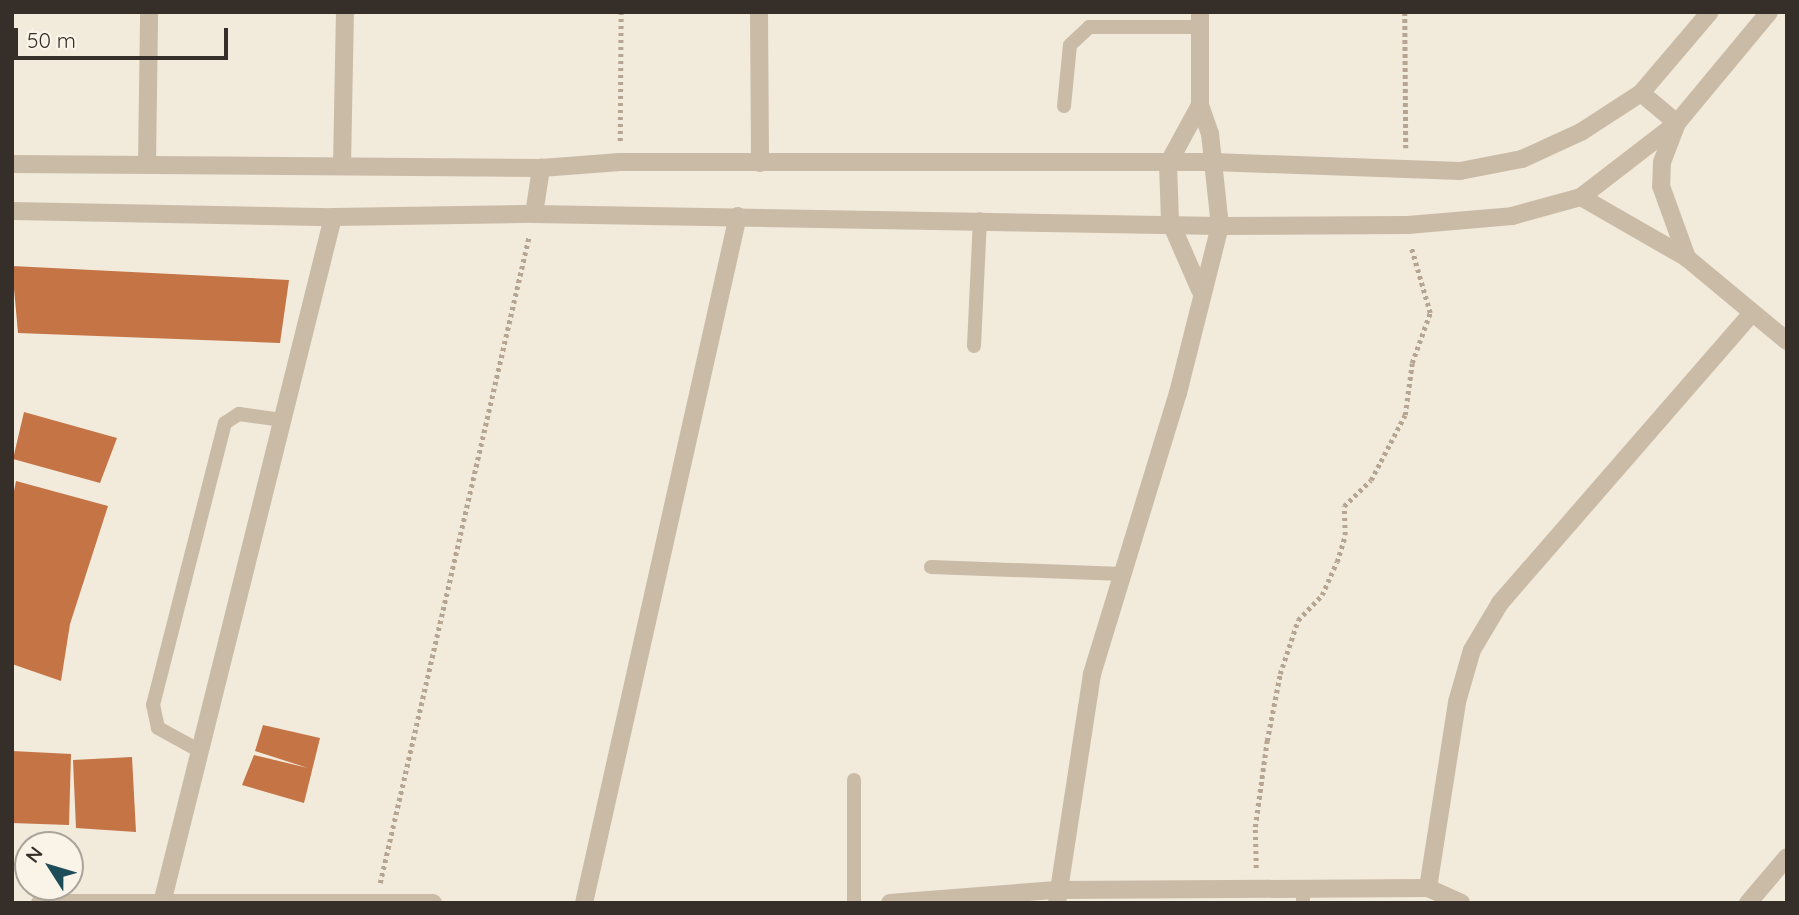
<!DOCTYPE html>
<style>
body{margin:0}
#map{position:relative;width:1799px;height:915px;overflow:hidden;background:#f2eadb;font-family:Quicksand,sans-serif}
div>[style]{position:absolute}
[style*='--x']{left:calc(var(--x)*1px);top:calc(var(--y)*1px);width:calc(var(--w)*1px);rotate:calc(var(--a)*1deg)}
.building>*{inset:0;background:#c57446}
.path>*{height:4.5px;margin-top:-2.25px;transform-origin:0;background:repeating-linear-gradient(90deg,#b6a591 0 3.5px,transparent 0 7px)}
.lane>*{height:14px;margin:-7px;padding:0 7px;transform-origin:7px;border-radius:7px;background:#cabba7}
.street>*{height:18px;margin:-9px;padding:0 9px;transform-origin:9px;border-radius:9px;background:#cabba7}
span{translate:-50% -50%;white-space:nowrap;text-align:center;line-height:1.15;-webkit-text-stroke:5px #f9f3e8;paint-order:stroke}
.frame{position:absolute;inset:0;border:14px solid #362e28;pointer-events:none}
.north{position:absolute;left:14px;top:831px;width:70px;height:70px;box-sizing:border-box;background:#f9f3e8;border:2px solid #aba49b;border-radius:50%;rotate:307deg;font-size:19px;font-weight:700;line-height:28px;text-align:center;color:#362e28}
.north::after{content:'';display:block;margin:auto;width:24px;height:32px;background:#1d4d58;clip-path:polygon(50% 0,100% 100%,50% 72%,0 100%)}
.scale{position:absolute;left:14px;top:28px;width:214px;height:32px;box-sizing:border-box;border:4px solid #362e28;border-top:0;padding-left:9px;font-size:21px;line-height:24px;white-space:nowrap;color:#362e28;-webkit-text-stroke:5px #f9f3e8;paint-order:stroke}
</style>
<div id="map">
<div class="building">
<div style="clip-path:polygon(12px 266px,289px 280px,280px 343px,18px 333px)"></div>
<div style="clip-path:polygon(24px 412px,117px 438px,100px 483px,13px 459px)"></div>
<div style="clip-path:polygon(16px 481px,108px 506px,70px 624px,61px 681px,12px 664px,12px 501px)"></div>
<div style="clip-path:polygon(263px 725px,320px 738px,304px 803px,242px 785px,254px 755px,308px 768px,255px 751px)"></div>
<div style="clip-path:polygon(12px 751px,71px 754px,69px 825px,12px 823px)"></div>
<div style="clip-path:polygon(132px 757px,136px 832px,76px 828px,73px 760px)"></div>
</div>
<div class="path">
<div style="--x:1405;--y:12;--w:136;--a:89.6"></div>
<div style="--x:620;--y:141;--w:129;--a:-89.6"></div>
<div style="--x:1256;--y:868;--w:41;--a:-91.4"></div>
<div style="--x:1255;--y:827;--w:87;--a:-82.1"></div>
<div style="--x:1267;--y:741;--w:68;--a:-79"></div>
<div style="--x:1280;--y:674;--w:57;--a:-71.6"></div>
<div style="--x:1298;--y:620;--w:35;--a:-46"></div>
<div style="--x:1322;--y:595;--w:36;--a:-66"></div>
<div style="--x:1337;--y:562;--w:28;--a:-73"></div>
<div style="--x:1345;--y:535;--w:29;--a:-92"></div>
<div style="--x:1344;--y:506;--w:37;--a:-44"></div>
<div style="--x:1371;--y:480;--w:73;--a:-62.4"></div>
<div style="--x:1405;--y:415;--w:52;--a:-82.3"></div>
<div style="--x:1412;--y:363;--w:53;--a:-70.2"></div>
<div style="--x:1430;--y:313;--w:69;--a:-106.1"></div>
<div style="--x:380;--y:883;--w:664;--a:-77.03"></div>
</div>
<div class="lane">
<div style="--x:1064;--y:106;--w:61;--a:-84.4"></div>
<div style="--x:1070;--y:45;--w:26;--a:-43"></div>
<div style="--x:1089;--y:27;--w:111;--a:0"></div>
<div style="--x:974;--y:346;--w:127;--a:-87.3"></div>
<div style="--x:931;--y:567;--w:192;--a:2.1"></div>
<div style="--x:200;--y:751;--w:48;--a:-151.3"></div>
<div style="--x:158;--y:728;--w:24;--a:-102"></div>
<div style="--x:153;--y:705;--w:291;--a:-75.7"></div>
<div style="--x:225;--y:423;--w:17;--a:-33"></div>
<div style="--x:239;--y:414;--w:43;--a:7.9"></div>
<div style="--x:1303;--y:888;--w:15;--a:90"></div>
<div style="--x:854;--y:903;--w:123;--a:-90"></div>
</div>
<div class="street">
<div style="--x:759;--y:12;--w:151;--a:89.6"></div>
<div style="--x:1641;--y:93;--w:47;--a:39.8"></div>
<div style="--x:1677;--y:123;--w:42;--a:111"></div>
<div style="--x:1662;--y:162;--w:24;--a:92"></div>
<div style="--x:1661;--y:186;--w:77;--a:70.1"></div>
<div style="--x:1200;--y:105;--w:67;--a:118.5"></div>
<div style="--x:1168;--y:164;--w:57;--a:88"></div>
<div style="--x:1170;--y:221;--w:75;--a:66.5"></div>
<div style="--x:12;--y:164;--w:529;--a:0.43"></div>
<div style="--x:541;--y:168;--w:79;--a:-4.3"></div>
<div style="--x:620;--y:162;--w:593;--a:0"></div>
<div style="--x:1213;--y:162;--w:247;--a:2.1"></div>
<div style="--x:1460;--y:171;--w:63;--a:-11"></div>
<div style="--x:1522;--y:159;--w:65;--a:-24.6"></div>
<div style="--x:1581;--y:132;--w:72;--a:-33"></div>
<div style="--x:1641;--y:93;--w:106;--a:-49.6"></div>
<div style="--x:147;--y:164;--w:152;--a:-89.2"></div>
<div style="--x:342;--y:166;--w:154;--a:-88.9"></div>
<div style="--x:1581;--y:197;--w:122;--a:29.9"></div>
<div style="--x:1687;--y:258;--w:130;--a:39.7"></div>
<div style="--x:12;--y:211;--w:321;--a:1.1"></div>
<div style="--x:333;--y:217;--w:201;--a:-0.9"></div>
<div style="--x:534;--y:214;--w:686;--a:1"></div>
<div style="--x:1220;--y:226;--w:188;--a:-0.3"></div>
<div style="--x:1408;--y:225;--w:104;--a:-4.9"></div>
<div style="--x:1512;--y:216;--w:72;--a:-15.4"></div>
<div style="--x:1581;--y:197;--w:121;--a:-37.6"></div>
<div style="--x:1677;--y:123;--w:144;--a:-50.3"></div>
<div style="--x:534;--y:214;--w:47;--a:-81.3"></div>
<div style="--x:1428;--y:888;--w:188;--a:-81.1"></div>
<div style="--x:1457;--y:702;--w:54;--a:-73.9"></div>
<div style="--x:1472;--y:650;--w:55;--a:-59.2"></div>
<div style="--x:1500;--y:603;--w:383;--a:-49"></div>
<div style="--x:40;--y:903;--w:393;--a:0"></div>
<div style="--x:162;--y:903;--w:707;--a:-76"></div>
<div style="--x:584;--y:903;--w:704;--a:-77.37"></div>
<div style="--x:890;--y:903;--w:167;--a:-4.5"></div>
<div style="--x:1056;--y:890;--w:372;--a:-0.3"></div>
<div style="--x:1428;--y:888;--w:36;--a:24"></div>
<div style="--x:1057;--y:903;--w:232;--a:-81.3"></div>
<div style="--x:1092;--y:674;--w:294;--a:-73"></div>
<div style="--x:1178;--y:393;--w:172;--a:-75.9"></div>
<div style="--x:1220;--y:226;--w:93;--a:-96.2"></div>
<div style="--x:1210;--y:134;--w:31;--a:-109"></div>
<div style="--x:1200;--y:105;--w:93;--a:-90"></div>
<div style="--x:1748;--y:903;--w:60;--a:-49.7"></div>
</div>
<div class="frame"></div>
<div class="north">N</div>
<div class="scale">50 m</div>
</div>
